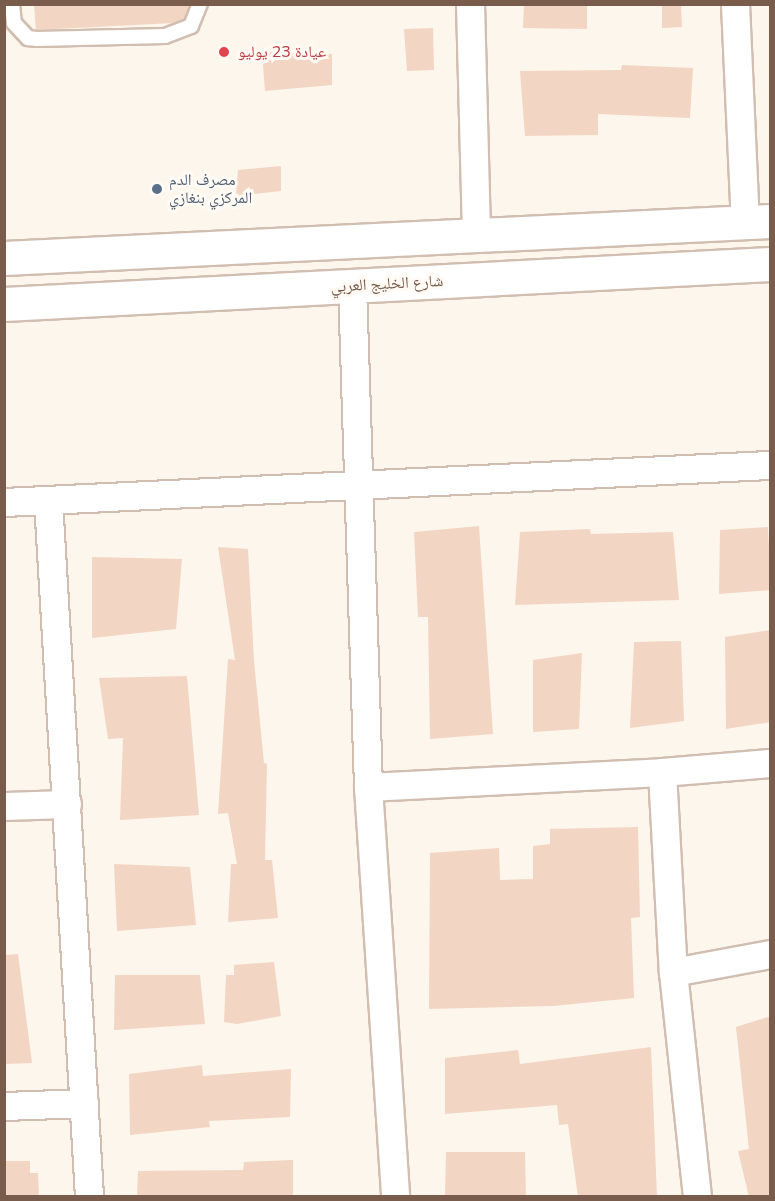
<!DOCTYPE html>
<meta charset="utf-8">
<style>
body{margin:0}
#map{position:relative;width:775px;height:1201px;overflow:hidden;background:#fdf6ec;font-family:"Nunito Sans","Noto Naskh Arabic",sans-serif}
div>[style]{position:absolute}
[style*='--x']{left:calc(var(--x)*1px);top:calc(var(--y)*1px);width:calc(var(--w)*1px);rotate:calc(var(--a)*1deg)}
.building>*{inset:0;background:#f3d5c3}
.roads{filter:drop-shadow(2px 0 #d1beb0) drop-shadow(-2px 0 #d1beb0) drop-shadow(0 2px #d1beb0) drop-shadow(0 -2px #d1beb0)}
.lane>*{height:14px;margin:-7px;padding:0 7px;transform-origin:7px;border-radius:7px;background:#fff}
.street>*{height:27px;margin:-13.5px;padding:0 13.5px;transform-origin:13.5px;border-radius:13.5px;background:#fff}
.secondary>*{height:33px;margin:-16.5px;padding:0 16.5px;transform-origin:16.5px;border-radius:16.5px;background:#fff}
.dots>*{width:16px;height:16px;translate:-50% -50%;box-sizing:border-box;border:3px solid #fffaf3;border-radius:50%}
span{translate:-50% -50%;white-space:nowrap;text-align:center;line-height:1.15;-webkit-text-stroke:6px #fffaf3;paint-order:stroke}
.health-label{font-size:16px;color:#be3a42}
.left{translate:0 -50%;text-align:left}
.service-label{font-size:16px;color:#4e5e75}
.street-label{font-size:16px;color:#7a5c4d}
.frame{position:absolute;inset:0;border:6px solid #7a5c4d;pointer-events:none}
</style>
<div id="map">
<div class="building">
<div style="clip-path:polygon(34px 4px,190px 4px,184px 19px,174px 23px,36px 30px)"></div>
<div style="clip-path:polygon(524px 4px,587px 4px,587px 29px,523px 28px)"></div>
<div style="clip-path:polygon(662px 4px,681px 4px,682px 27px,662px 28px)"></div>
<div style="clip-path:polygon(433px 28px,434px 70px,407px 71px,404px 29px)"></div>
<div style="clip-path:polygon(262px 52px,332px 54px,332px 85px,265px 91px)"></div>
<div style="clip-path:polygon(622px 65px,693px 68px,690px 118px,598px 114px,598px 135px,525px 136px,520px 71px,621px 70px)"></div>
<div style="clip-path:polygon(281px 166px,281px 191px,236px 196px,238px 170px)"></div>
<div style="clip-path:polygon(479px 526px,493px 734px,430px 739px,428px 617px,418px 617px,414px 532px)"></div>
<div style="clip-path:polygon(768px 527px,771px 590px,719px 594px,720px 530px)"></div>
<div style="clip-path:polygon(590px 529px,591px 534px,673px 532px,679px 600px,515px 605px,520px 532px)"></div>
<div style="clip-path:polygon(218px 547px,248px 549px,254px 661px,264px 763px,267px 764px,265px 860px,272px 860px,278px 918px,228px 922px,231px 864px,237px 864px,228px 813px,218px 814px,228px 659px,235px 660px)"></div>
<div style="clip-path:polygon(92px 557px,182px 559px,176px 629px,92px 638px)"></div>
<div style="clip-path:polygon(771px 630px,771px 722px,726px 729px,725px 637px)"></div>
<div style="clip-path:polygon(681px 641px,684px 721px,630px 728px,634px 642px)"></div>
<div style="clip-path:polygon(582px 653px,579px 729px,533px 732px,533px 660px)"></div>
<div style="clip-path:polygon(187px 676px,199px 815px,120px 820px,123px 738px,108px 739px,99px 678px)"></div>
<div style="clip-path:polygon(638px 827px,640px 917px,631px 918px,634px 998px,553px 1006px,429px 1009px,430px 853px,499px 848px,500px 880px,533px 879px,533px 846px,550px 844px,550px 829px)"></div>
<div style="clip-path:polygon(114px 864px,190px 867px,196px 925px,117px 931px)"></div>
<div style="clip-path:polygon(18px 954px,32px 1063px,4px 1064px,4px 955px)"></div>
<div style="clip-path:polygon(274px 962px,281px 1016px,237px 1024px,224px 1022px,226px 975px,234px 975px,234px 965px)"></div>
<div style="clip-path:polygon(115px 975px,200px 975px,205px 1024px,114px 1030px)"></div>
<div style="clip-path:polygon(771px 1016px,771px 1197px,749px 1197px,738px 1151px,749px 1149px,736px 1027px)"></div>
<div style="clip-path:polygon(651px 1047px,657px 1197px,578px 1197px,568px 1124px,559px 1125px,557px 1105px,445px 1114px,445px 1058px,518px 1050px,520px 1064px)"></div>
<div style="clip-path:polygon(202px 1065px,203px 1076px,291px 1069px,290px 1117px,209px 1121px,210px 1127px,130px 1135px,129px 1074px)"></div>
<div style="clip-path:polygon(446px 1152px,525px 1152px,526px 1197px,445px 1197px)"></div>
<div style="clip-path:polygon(293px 1160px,293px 1197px,137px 1197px,138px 1171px,243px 1170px,244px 1162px)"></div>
<div style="clip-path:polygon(4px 1161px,30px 1161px,30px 1173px,38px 1173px,39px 1197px,4px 1197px)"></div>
</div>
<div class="roads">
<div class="lane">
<div style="--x:12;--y:4;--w:19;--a:84"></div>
<div style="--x:14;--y:23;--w:21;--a:47"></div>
<div style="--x:28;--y:38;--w:9;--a:6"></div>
<div style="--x:37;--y:39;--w:128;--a:-1.3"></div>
<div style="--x:165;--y:36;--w:28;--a:-21"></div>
<div style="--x:191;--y:26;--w:24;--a:-68"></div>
</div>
<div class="street">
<div style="--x:470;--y:4;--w:231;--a:88.5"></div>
<div style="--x:735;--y:4;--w:218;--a:87.4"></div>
<div style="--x:352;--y:286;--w:501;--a:88.17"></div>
<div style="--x:368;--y:787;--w:410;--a:86.2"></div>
<div style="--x:48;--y:500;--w:697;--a:86.63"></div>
<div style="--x:4;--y:502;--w:767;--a:-2.77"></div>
<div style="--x:662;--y:772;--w:200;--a:86.9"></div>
<div style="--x:673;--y:972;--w:225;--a:83.9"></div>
<div style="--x:368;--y:787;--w:294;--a:-2.9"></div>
<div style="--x:662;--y:772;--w:108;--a:-4.8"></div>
<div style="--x:4;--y:806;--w:63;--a:-1.8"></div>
<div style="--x:673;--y:972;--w:99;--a:-10.5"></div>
<div style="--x:4;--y:1106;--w:80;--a:-2.1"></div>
</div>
<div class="secondary">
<div style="--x:4;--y:258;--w:767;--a:-2.77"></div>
<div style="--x:4;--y:304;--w:767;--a:-2.99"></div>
</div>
</div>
<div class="dots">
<div style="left:224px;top:52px;background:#e0444e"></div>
<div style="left:157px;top:189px;background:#5c6f8a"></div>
</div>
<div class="health-label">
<span class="left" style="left:238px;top:52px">عيادة 23 يوليو</span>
</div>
<div class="service-label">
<span class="left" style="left:169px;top:189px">مصرف الدم<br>المركزي بنغازي</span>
</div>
<div class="street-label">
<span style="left:387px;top:284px;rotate:-3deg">شارع الخليج العربي</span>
</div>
<div class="frame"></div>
</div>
